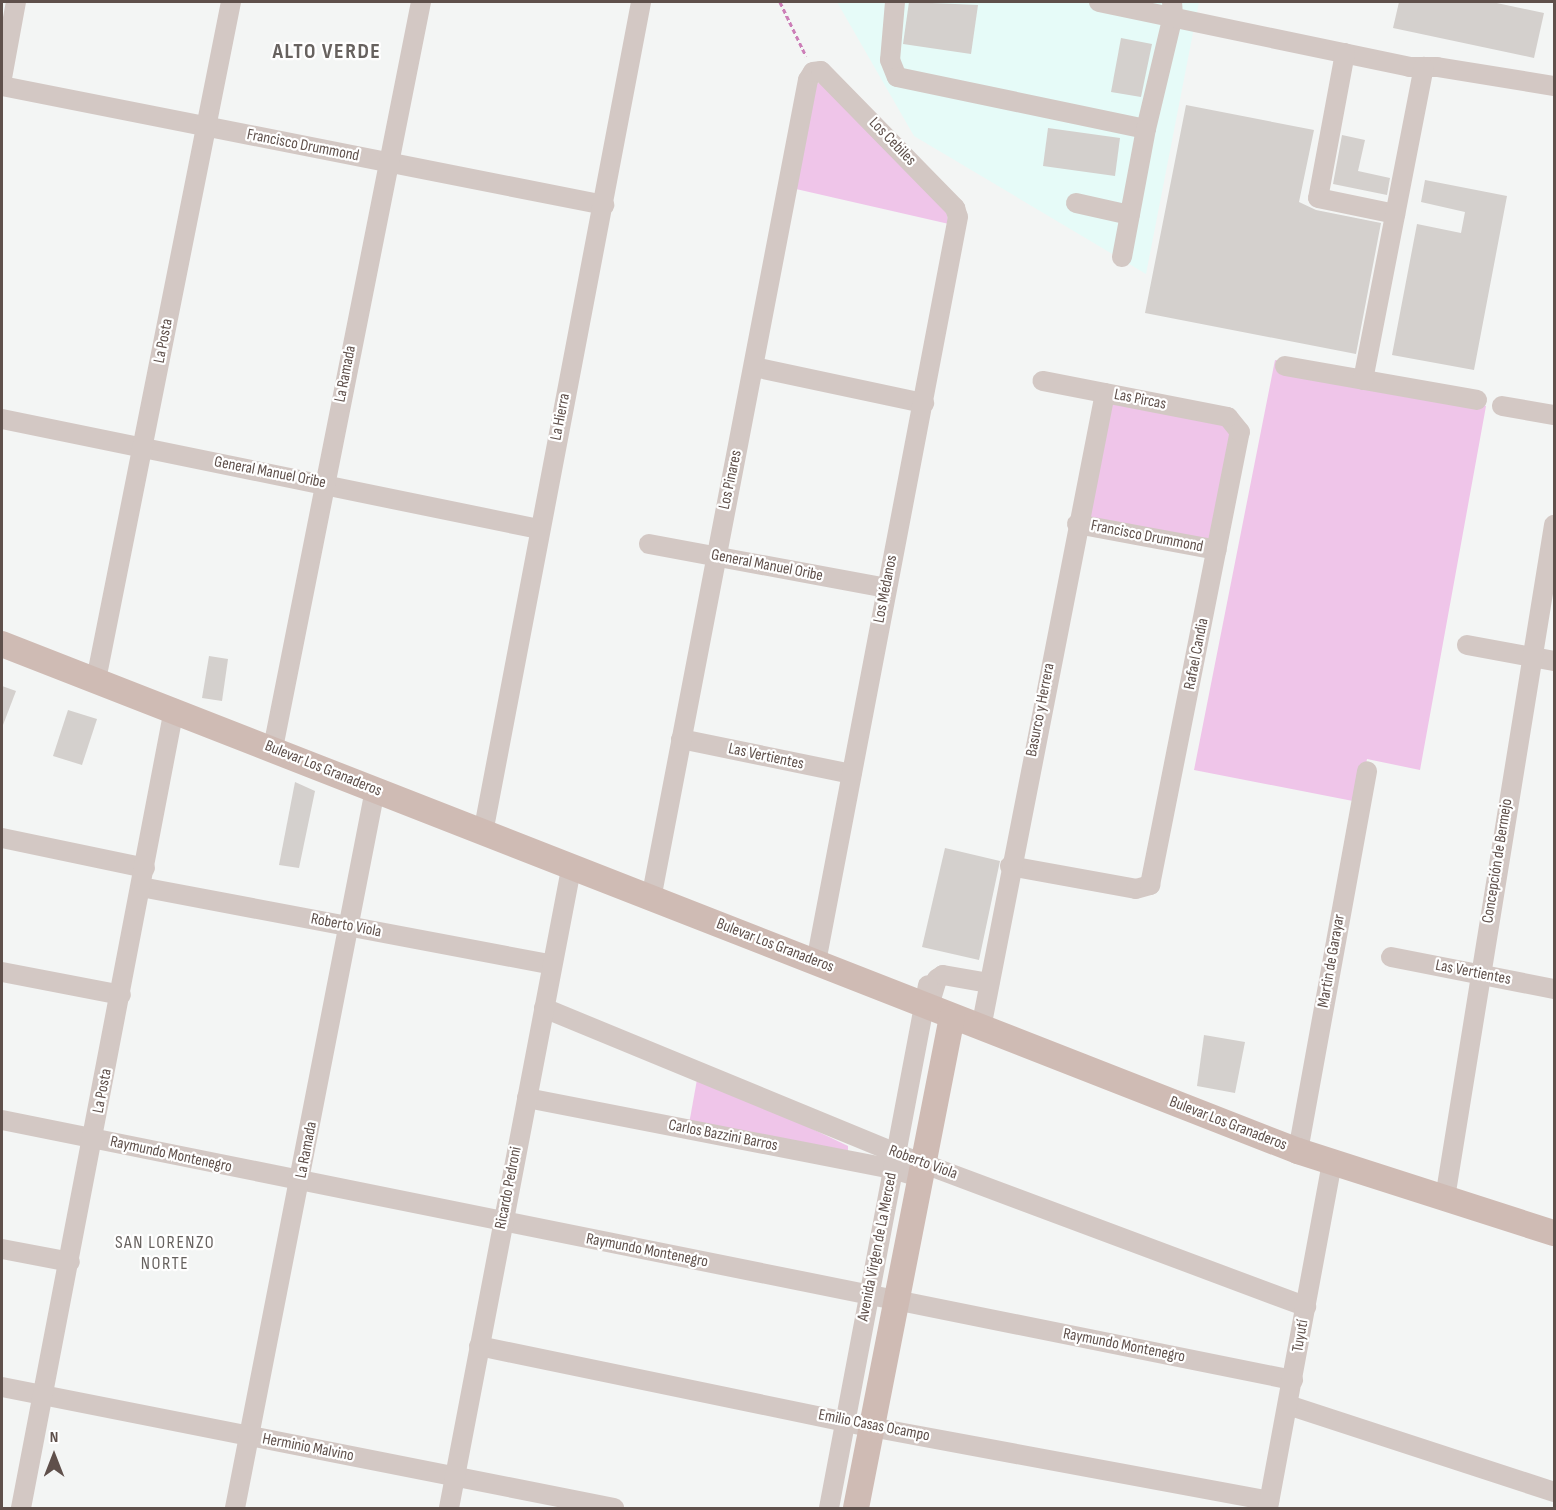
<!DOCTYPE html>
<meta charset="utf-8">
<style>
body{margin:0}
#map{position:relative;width:1556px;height:1510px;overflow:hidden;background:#f3f5f4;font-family:"Sofia Sans Condensed",sans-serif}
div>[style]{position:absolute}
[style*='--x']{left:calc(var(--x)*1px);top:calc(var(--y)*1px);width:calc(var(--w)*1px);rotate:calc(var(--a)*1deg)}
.medical>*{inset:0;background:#e6fbf8}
.green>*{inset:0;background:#efc5e9}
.building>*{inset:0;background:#d4d0cd}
.path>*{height:3px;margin-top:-1.5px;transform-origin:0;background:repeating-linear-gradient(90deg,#cc7eb7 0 4.5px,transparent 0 7.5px)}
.minor>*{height:20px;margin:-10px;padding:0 10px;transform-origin:10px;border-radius:10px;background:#d3c8c4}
.major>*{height:26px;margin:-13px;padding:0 13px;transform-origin:13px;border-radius:13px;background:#cfbbb4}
span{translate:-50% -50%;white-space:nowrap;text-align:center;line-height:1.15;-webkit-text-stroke:4.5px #fff;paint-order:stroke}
.street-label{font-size:16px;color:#5f504b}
.neighbourhood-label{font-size:18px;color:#67625f;letter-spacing:1.5px}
.district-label{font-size:22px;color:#67625f;font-weight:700;letter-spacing:1.5px}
.frame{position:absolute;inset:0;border:3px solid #5f504b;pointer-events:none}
.north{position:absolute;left:24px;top:1426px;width:60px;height:60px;-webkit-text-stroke:4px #fff;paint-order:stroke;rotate:0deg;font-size:16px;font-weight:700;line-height:24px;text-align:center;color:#5f504b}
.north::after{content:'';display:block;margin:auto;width:21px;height:27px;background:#5f504b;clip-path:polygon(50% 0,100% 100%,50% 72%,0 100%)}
</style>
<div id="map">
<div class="medical">
<div style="clip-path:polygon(837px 2px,1199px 2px,1146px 274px,914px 136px)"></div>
</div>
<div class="green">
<div style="clip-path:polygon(822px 80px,946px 210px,949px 224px,796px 189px,816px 85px)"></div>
<div style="clip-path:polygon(1275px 360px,1486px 406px,1420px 770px,1367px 759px,1358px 802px,1194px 770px)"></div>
<div style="clip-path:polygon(1103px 393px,1236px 423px,1217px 550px,1077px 524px)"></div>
<div style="clip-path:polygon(698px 1074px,848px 1146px,848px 1152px,689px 1124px)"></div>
</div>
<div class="building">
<div style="clip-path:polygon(909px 2px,978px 5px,971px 54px,903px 44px)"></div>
<div style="clip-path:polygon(1399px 2px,1492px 2px,1544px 13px,1534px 58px,1393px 28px)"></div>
<div style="clip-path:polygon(1121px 38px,1152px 44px,1141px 97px,1111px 92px)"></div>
<div style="clip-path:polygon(1186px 105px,1314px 130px,1299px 202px,1316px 210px,1381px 223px,1356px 354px,1145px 313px)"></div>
<div style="clip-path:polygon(1048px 128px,1120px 138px,1115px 176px,1043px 166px)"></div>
<div style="clip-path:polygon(1342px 135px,1365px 140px,1358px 171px,1390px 178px,1387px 195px,1333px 184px)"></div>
<div style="clip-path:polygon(1425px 180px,1507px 196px,1474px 370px,1392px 355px,1417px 224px,1461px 233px,1465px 212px,1421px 202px)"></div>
<div style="clip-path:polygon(209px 656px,228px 659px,222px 701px,202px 698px)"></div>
<div style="clip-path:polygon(2px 686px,16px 691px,3px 725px,2px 725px)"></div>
<div style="clip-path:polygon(68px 710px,97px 719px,82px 765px,53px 756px)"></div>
<div style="clip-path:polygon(295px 782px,315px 791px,299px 868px,279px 865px)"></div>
<div style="clip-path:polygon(945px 848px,1000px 861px,979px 960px,922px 947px)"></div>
<div style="clip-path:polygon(1204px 1035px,1245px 1042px,1235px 1093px,1197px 1086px)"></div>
</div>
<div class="path">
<div style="--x:780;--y:2;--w:60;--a:64.3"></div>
</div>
<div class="minor">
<div style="--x:895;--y:2;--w:58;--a:94.9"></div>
<div style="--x:890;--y:60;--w:18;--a:68"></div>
<div style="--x:897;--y:77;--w:254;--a:11.8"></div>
<div style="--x:1146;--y:129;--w:116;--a:-76.6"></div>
<div style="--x:1173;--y:16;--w:14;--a:-94"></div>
<div style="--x:1099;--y:2;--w:317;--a:11.8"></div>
<div style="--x:1409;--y:67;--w:28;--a:0"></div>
<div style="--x:1437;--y:67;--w:119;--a:9.2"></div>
<div style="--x:1345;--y:53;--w:147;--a:100.5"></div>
<div style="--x:1318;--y:198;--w:79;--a:11.7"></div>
<div style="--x:2;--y:78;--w:77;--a:-79.6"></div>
<div style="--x:2;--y:86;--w:614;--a:11.18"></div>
<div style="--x:1076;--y:203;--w:55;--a:12.5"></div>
<div style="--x:1122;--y:257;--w:130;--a:-79.4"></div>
<div style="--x:1285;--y:366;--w:195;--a:10"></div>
<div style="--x:754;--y:367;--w:174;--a:12"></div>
<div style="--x:1363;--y:380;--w:319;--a:-79"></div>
<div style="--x:1502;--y:406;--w:53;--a:9.8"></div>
<div style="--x:2;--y:419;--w:548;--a:11.58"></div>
<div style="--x:1077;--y:524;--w:142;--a:10.5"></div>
<div style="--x:649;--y:544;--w:241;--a:10.5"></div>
<div style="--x:1467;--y:645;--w:88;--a:10.4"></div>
<div style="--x:96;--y:680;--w:691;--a:-78.74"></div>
<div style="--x:681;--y:739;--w:174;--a:11.6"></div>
<div style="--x:273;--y:748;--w:761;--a:-78.78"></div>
<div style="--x:483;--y:833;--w:846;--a:-79.23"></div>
<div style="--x:2;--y:838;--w:146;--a:11.8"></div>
<div style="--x:1010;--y:866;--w:128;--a:10.3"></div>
<div style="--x:1136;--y:889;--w:15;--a:-16"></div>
<div style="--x:1150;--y:885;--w:462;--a:-78.8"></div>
<div style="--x:1240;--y:432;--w:19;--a:-129"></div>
<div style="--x:1228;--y:417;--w:189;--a:-169"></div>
<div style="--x:141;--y:887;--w:418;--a:10.7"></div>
<div style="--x:651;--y:899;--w:834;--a:-79.15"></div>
<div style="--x:808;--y:80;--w:9;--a:-58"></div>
<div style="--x:813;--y:72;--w:8;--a:-7"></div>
<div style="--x:821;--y:71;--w:192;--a:45.6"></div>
<div style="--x:955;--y:208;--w:9;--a:72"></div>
<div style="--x:958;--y:217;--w:758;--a:100.79"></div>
<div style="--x:1391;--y:957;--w:166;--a:11.1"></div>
<div style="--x:2;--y:972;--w:121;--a:10.9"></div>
<div style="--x:931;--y:999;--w:21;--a:-73"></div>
<div style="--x:937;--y:979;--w:7;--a:-34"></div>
<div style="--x:943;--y:975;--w:47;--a:9.9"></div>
<div style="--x:544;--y:1008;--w:380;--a:22.4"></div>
<div style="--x:895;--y:1153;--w:439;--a:20.5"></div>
<div style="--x:981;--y:1028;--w:647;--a:-78.95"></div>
<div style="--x:527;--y:1098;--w:373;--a:11"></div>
<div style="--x:893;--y:1169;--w:27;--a:17"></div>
<div style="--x:2;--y:1120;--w:1317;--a:11.39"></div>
<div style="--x:1298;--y:1151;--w:386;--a:-79.7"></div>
<div style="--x:1445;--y:1198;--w:682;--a:-80.8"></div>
<div style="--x:2;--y:1249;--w:69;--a:10.8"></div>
<div style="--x:479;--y:1346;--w:400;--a:11.7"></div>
<div style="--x:871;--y:1427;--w:405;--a:10.5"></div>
<div style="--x:2;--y:1387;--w:624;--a:11.18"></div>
<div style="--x:1288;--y:1405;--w:280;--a:18.1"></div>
<div style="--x:21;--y:1508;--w:814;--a:-79.16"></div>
<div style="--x:235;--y:1508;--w:732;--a:-78.97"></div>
<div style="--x:449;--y:1508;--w:651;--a:-79.19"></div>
<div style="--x:829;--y:1508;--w:532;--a:-79.28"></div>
<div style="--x:1268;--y:1508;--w:351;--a:-79.5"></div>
</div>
<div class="major">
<div style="--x:2;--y:644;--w:1392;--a:21.37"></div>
<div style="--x:1298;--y:1151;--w:269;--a:17.8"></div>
<div style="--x:856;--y:1508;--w:500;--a:-78.94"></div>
</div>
<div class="street-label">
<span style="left:892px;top:142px;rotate:46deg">Los Cebiles</span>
<span style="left:303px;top:146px;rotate:11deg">Francisco Drummond</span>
<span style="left:164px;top:341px;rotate:-79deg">La Posta</span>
<span style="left:346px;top:374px;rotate:-79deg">La Ramada</span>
<span style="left:1140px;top:400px;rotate:11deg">Las Pircas</span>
<span style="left:561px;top:417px;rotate:-79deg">La Hierra</span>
<span style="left:270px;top:473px;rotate:11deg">General Manuel Oribe</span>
<span style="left:731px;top:480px;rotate:-78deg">Los Pinares</span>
<span style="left:1147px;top:537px;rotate:11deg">Francisco Drummond</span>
<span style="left:767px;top:566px;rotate:11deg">General Manuel Oribe</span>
<span style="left:886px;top:589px;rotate:-79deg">Los Médanos</span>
<span style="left:1197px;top:654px;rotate:-79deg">Rafael Candia</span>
<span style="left:1041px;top:710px;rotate:-79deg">Basurco y Herrera</span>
<span style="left:766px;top:757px;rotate:12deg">Las Vertientes</span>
<span style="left:323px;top:769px;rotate:22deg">Bulevar Los Granaderos</span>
<span style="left:1498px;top:861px;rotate:-81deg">Concepción de Bermejo</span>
<span style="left:346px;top:926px;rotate:11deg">Roberto Viola</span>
<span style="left:775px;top:946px;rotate:21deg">Bulevar Los Granaderos</span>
<span style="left:1332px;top:961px;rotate:-80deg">Martin de Garayar</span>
<span style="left:1473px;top:973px;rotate:11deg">Las Vertientes</span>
<span style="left:103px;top:1091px;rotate:-79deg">La Posta</span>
<span style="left:1228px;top:1124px;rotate:21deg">Bulevar Los Granaderos</span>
<span style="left:723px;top:1136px;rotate:11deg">Carlos Bazzini Barros</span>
<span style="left:307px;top:1150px;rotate:-79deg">La Ramada</span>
<span style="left:171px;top:1155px;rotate:12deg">Raymundo Montenegro</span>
<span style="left:923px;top:1163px;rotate:20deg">Roberto Viola</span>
<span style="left:509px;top:1188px;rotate:-79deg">Ricardo Pedroni</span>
<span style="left:878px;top:1247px;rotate:-79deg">Avenida Virgen de La Merced</span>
<span style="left:647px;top:1251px;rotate:11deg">Raymundo Montenegro</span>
<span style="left:1301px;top:1336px;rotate:-80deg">Tuyutí</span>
<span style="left:1124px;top:1346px;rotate:11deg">Raymundo Montenegro</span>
<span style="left:874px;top:1426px;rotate:11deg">Emilio Casas Ocampo</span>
<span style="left:308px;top:1448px;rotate:11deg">Herminio Malvino</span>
</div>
<div class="neighbourhood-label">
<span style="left:165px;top:1254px">SAN LORENZO<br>NORTE</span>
</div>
<div class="district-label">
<span style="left:327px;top:52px">ALTO VERDE</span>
</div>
<div class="frame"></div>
<div class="north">N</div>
</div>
